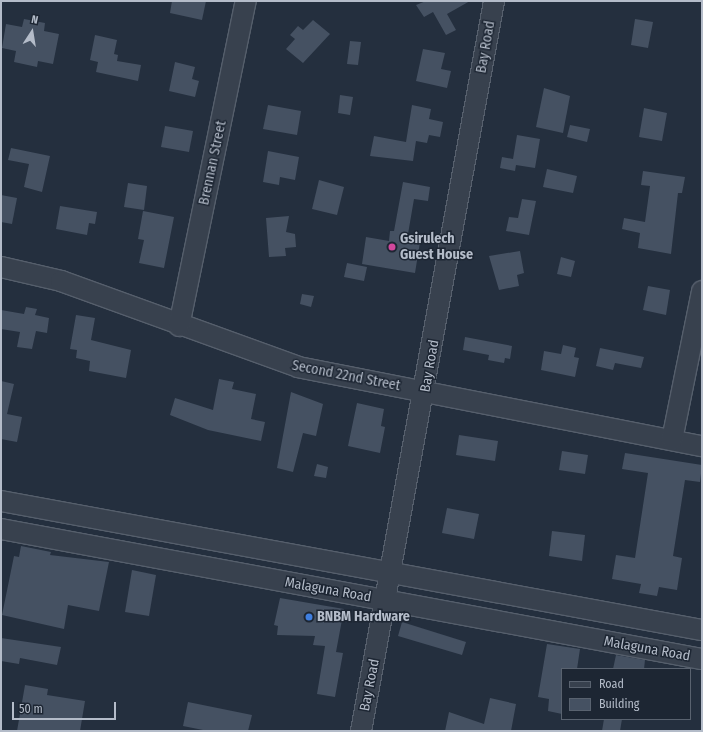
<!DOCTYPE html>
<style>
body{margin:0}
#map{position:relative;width:703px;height:732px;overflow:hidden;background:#242f3e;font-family:"Fira Sans Condensed",sans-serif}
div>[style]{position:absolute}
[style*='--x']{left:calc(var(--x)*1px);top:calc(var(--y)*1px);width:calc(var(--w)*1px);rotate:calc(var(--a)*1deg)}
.building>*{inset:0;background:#455162}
.roads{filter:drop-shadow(1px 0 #565f6c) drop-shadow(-1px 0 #565f6c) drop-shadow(0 1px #565f6c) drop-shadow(0 -1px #565f6c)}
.minor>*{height:20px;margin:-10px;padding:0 10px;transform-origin:10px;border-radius:10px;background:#38414e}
.dots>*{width:11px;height:11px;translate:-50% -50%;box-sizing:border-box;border:2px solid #1d2633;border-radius:50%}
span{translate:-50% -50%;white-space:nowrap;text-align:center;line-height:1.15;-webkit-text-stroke:3px #1d2633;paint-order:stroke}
.street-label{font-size:14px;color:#b4bcc9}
.poi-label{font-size:14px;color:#b4bcc9;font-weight:700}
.left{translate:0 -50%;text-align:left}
.frame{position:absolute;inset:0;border:2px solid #b4bcc9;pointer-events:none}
.legend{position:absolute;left:561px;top:668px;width:130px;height:52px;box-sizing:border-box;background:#1d2633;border:1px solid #59626f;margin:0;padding:5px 7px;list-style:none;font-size:12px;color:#b4bcc9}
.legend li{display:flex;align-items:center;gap:8px;height:20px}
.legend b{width:20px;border:1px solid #59626f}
.north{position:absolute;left:12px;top:12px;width:40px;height:40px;-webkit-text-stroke:3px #1d2633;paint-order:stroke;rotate:12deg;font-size:11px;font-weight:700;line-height:16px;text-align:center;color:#b4bcc9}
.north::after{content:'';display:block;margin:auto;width:14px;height:18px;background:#b4bcc9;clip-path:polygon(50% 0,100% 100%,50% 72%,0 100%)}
.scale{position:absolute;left:12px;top:702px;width:104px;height:18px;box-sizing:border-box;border:2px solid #b4bcc9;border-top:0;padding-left:5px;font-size:12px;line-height:14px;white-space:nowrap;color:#b4bcc9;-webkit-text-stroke:3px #1d2633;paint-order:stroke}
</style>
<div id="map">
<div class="building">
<div style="clip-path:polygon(172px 1px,206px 1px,202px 20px,170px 13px)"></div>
<div style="clip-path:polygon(426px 1px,470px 1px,447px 14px,456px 30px,446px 35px,433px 12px,424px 17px,416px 5px)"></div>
<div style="clip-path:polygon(24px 19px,45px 23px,44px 31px,59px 34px,53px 64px,38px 61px,37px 67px,14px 62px,16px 51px,2px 48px,6px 24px,22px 27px)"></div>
<div style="clip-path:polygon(635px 19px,653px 22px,648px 48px,631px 45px)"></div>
<div style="clip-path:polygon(313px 20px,330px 34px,303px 63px,286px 49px,295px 39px,290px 35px,298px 26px,303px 30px)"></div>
<div style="clip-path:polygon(95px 35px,117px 40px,114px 54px,118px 55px,117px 61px,141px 65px,138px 81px,96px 72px,98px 62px,90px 60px)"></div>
<div style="clip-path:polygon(350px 41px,361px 42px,358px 65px,347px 64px)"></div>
<div style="clip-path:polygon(423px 49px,445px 53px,441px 69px,451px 71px,447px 88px,416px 81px)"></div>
<div style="clip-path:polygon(175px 62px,195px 67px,192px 79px,199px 81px,195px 97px,169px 91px)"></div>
<div style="clip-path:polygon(544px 88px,570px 96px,563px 133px,536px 127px)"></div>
<div style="clip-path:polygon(340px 95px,353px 97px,350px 115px,338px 113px)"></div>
<div style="clip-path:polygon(268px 105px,301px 111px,297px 135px,263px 129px)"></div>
<div style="clip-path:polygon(412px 105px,431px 109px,429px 119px,443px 122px,440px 137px,429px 135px,427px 143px,416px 141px,413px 161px,370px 156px,374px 136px,406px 142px)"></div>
<div style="clip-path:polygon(644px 108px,667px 113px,662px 141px,639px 137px)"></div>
<div style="clip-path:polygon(570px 125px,590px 129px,587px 142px,567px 137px)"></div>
<div style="clip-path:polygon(165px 126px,193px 131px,189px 152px,161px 147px)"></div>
<div style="clip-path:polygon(517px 135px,540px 139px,535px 168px,516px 165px,515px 171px,500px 168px,502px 157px,513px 159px)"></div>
<div style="clip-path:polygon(11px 148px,50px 156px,42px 192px,24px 187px,29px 164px,8px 160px)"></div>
<div style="clip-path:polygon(268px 151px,299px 157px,295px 180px,280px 177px,279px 185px,263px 182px)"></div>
<div style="clip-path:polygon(547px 169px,577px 176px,573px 193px,543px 187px)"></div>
<div style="clip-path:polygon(643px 171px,685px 177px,682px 193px,678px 193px,671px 254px,638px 248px,640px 233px,622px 229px,624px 218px,645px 222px,650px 186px,641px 185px)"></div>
<div style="clip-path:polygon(319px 180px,344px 187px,337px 215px,312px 209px)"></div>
<div style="clip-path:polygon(403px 182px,430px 187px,428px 201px,414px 199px,408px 234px,421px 236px,415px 273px,362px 264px,366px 237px,389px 241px,390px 231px,394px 231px)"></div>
<div style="clip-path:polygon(128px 183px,147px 186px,144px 210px,124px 207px)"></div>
<div style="clip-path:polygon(1px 195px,17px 198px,12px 224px,1px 222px)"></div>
<div style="clip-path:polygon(522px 199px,536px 201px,529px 235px,506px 231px,509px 217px,518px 218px)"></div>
<div style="clip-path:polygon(60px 206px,97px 212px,95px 224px,89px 223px,87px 235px,56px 229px)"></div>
<div style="clip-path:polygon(143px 211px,174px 217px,164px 268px,139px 263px,144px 240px,138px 239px)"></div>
<div style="clip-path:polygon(289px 216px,286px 232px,295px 234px,296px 247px,285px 248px,286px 256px,269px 257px,266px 218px)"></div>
<div style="clip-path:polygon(520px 251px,524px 273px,517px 275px,519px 286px,499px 290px,489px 256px)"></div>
<div style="clip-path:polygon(561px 257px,575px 261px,571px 277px,557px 274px)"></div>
<div style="clip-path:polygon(347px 263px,367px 267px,364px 281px,344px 277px)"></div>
<div style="clip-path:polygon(648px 286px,670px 290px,666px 315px,643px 310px)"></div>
<div style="clip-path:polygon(302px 294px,314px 296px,311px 307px,300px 304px)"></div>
<div style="clip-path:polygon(26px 307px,37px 309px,35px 315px,49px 318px,47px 333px,36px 331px,32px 349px,17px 347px,20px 332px,1px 329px,1px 310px,24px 314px)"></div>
<div style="clip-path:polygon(76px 315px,95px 318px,91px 340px,131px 350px,126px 378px,89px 371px,90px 361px,76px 358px,77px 350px,70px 349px)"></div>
<div style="clip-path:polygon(465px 337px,512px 346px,510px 359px,505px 358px,504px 363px,488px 360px,489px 355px,463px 350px)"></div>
<div style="clip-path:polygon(563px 345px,576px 348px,574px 357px,579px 358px,575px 377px,541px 370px,544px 351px,561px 354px)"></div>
<div style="clip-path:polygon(600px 348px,644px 357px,641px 368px,615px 363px,613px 370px,596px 366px)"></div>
<div style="clip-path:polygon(219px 379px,234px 382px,232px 389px,256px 394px,251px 419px,265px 422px,261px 441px,208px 430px,170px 415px,175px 398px,213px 410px)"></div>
<div style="clip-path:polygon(1px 381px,14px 384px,7px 414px,22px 417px,17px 442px,1px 439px)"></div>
<div style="clip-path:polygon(291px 392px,323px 404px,316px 436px,303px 433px,293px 472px,277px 468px)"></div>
<div style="clip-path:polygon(357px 403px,384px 409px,381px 426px,385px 427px,380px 453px,348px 446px)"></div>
<div style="clip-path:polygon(459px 435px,498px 441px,495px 461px,456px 455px)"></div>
<div style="clip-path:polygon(562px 451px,588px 455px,585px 474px,559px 470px)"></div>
<div style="clip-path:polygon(625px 453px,702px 465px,700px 482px,685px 480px,673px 556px,682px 558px,677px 590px,659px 587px,657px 596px,639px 593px,641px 584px,612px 579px,616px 555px,635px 558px,648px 473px,622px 469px)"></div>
<div style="clip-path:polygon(317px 464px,328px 467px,326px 478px,314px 476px)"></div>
<div style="clip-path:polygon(447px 508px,479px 514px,474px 539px,442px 533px)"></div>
<div style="clip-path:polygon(552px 531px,585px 535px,582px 561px,549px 556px)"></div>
<div style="clip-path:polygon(21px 546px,51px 552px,50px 555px,109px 562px,99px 611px,68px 605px,64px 629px,2px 615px,14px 556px,19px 557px)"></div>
<div style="clip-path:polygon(132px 570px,156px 575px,149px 616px,125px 612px)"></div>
<div style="clip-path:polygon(280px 598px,344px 609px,336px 652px,343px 653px,335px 697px,317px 694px,325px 646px,313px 645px,315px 636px,277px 635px,278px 626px,274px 625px)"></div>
<div style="clip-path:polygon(402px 622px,466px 642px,462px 655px,398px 636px)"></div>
<div style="clip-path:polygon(1px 638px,61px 647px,57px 665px,20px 658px,19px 664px,1px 661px)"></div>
<div style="clip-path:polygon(547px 644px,580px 649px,577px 669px,562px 669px,562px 714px,548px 711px,549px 699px,538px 697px)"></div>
<div style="clip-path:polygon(616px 655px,645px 660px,644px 669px,613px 669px)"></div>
<div style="clip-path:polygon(25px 685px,48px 689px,47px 695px,85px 701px,80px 731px,17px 731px)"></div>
<div style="clip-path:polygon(490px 698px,516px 704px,511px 731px,445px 731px,449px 712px,484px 724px)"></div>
<div style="clip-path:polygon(188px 702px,252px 715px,248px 731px,208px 731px,183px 726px)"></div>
<div style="clip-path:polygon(604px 719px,622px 719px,620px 731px,602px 731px)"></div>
</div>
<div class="roads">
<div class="minor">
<div style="--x:1;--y:267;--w:62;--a:13.1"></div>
<div style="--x:61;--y:281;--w:252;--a:19.9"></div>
<div style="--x:298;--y:367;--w:412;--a:11.1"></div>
<div style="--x:179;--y:326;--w:332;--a:-78.4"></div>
<div style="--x:672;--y:440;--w:152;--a:-78.6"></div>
<div style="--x:1;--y:501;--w:713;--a:10.43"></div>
<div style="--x:1;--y:529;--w:713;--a:10.51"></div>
<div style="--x:361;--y:731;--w:742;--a:-79.67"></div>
</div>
</div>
<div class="dots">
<div style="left:392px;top:247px;background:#d1479c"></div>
<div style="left:309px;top:617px;background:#3f7fe0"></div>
</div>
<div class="street-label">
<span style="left:486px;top:47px;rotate:-80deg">Bay Road</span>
<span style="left:213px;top:163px;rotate:-78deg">Brennan Street</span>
<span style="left:430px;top:366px;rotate:-80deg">Bay Road</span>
<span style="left:346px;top:376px;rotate:11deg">Second 22nd Street</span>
<span style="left:328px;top:590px;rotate:10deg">Malaguna Road</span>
<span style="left:647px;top:649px;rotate:10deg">Malaguna Road</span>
<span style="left:370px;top:685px;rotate:-79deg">Bay Road</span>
</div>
<div class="poi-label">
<span class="left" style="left:400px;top:247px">Gsirulech<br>Guest House</span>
<span class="left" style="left:317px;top:617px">BNBM Hardware</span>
</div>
<div class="frame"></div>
<ul class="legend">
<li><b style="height:5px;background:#38414e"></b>Road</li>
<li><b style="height:11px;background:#455162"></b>Building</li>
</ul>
<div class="north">N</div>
<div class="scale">50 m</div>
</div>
